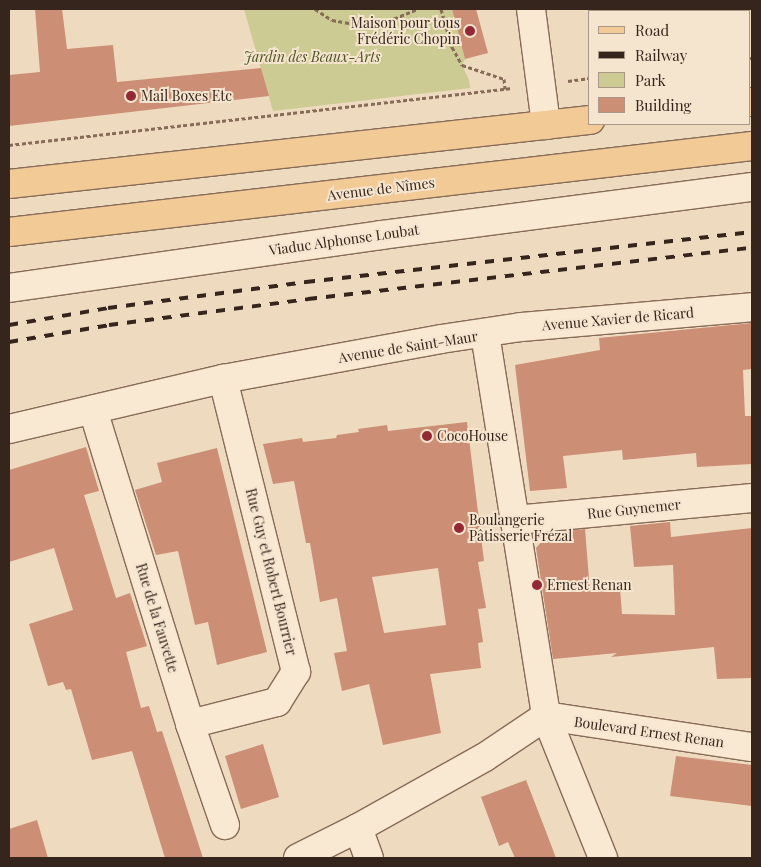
<!DOCTYPE html>
<meta charset="utf-8">
<style>
body{margin:0}
#map{position:relative;width:761px;height:867px;overflow:hidden;background:#eedabf;font-family:"Playfair Display",serif}
div>[style]{position:absolute}
[style*='--x']{left:calc(var(--x)*1px);top:calc(var(--y)*1px);width:calc(var(--w)*1px);rotate:calc(var(--a)*1deg)}
.green>*{inset:0;background:#cbcb93}
.building>*{inset:0;background:#cc8e75}
.path>*{height:3px;margin-top:-1.5px;transform-origin:0;background:repeating-linear-gradient(90deg,#866b58 0 4px,transparent 0 6.5px)}
.roads{filter:drop-shadow(1px 0 #866b58) drop-shadow(-1px 0 #866b58) drop-shadow(0 1px #866b58) drop-shadow(0 -1px #866b58)}
.minor>*{height:28px;margin:-14px;padding:0 14px;transform-origin:14px;border-radius:14px;background:#f9e8d2}
.major>*{height:28px;margin:-14px;padding:0 14px;transform-origin:14px;border-radius:14px;background:#f2ca96}
.rail>*{height:4px;margin-top:-2px;transform-origin:0;background:repeating-linear-gradient(90deg,#36251c 0 9px,transparent 0 18px)}
.dots>*{width:14px;height:14px;translate:-50% -50%;box-sizing:border-box;border:2px solid #f5e5cf;border-radius:50%}
span{translate:-50% -50%;white-space:nowrap;text-align:center;line-height:1.15;-webkit-text-stroke:4px #f5e5cf;paint-order:stroke}
.poi-label{font-size:14px;color:#36251c}
.right{translate:-100% -50%;text-align:right}
.left{translate:0 -50%;text-align:left}
.park-label{font-size:14px;color:#4c5223;font-style:italic}
.street-label{font-size:14px;color:#36251c}
.frame{position:absolute;inset:0;border:10px solid #36251c;pointer-events:none}
.legend{position:absolute;left:588px;top:10px;width:162px;height:115px;box-sizing:border-box;background:#f5e5cf;border:1px solid #a99887;margin:0;padding:6px 9px;list-style:none;font-size:15px;color:#36251c}
.legend li{display:flex;align-items:center;gap:10px;height:25px}
.legend b{width:25px;border:1px solid #a99887}
</style>
<div id="map">
<div class="green">
<div style="clip-path:polygon(244px 9px,452px 9px,465px 59px,462px 65px,469px 80px,470px 88px,273px 111px)"></div>
</div>
<div class="building">
<div style="clip-path:polygon(35px 9px,62px 9px,67px 49px,113px 45px,117px 82px,261px 68px,269px 96px,9px 126px,9px 75px,40px 72px)"></div>
<div style="clip-path:polygon(452px 9px,476px 9px,488px 53px,465px 59px)"></div>
<div style="clip-path:polygon(752px 323px,752px 369px,743px 370px,745px 416px,752px 416px,752px 464px,697px 467px,696px 453px,623px 460px,622px 450px,563px 456px,567px 488px,530px 491px,515px 365px,600px 350px,599px 338px)"></div>
<div style="clip-path:polygon(evenodd,467px 422px,484px 561px,478px 562px,486px 608px,478px 609px,483px 642px,478px 643px,481px 668px,430px 674px,441px 733px,383px 745px,369px 684px,342px 691px,334px 653px,347px 651px,337px 598px,320px 602px,310px 543px,306px 543px,294px 481px,273px 484px,263px 444px,302px 438px,303px 442px,336px 438px,337px 435px,359px 432px,358px 429px,387px 425px,388px 431px,467px 422px,438px 568px,446px 625px,384px 633px,372px 577px,438px 568px)"></div>
<div style="clip-path:polygon(86px 447px,99px 491px,84px 495px,116px 598px,130px 593px,147px 646px,126px 652px,141px 708px,149px 706px,157px 732px,162px 731px,203px 858px,165px 858px,132px 751px,92px 760px,71px 689px,66px 690px,63px 682px,48px 686px,29px 624px,73px 610px,54px 548px,9px 562px,9px 470px)"></div>
<div style="clip-path:polygon(217px 448px,267px 652px,217px 665px,208px 622px,195px 625px,178px 551px,156px 555px,135px 490px,162px 482px,157px 463px)"></div>
<div style="clip-path:polygon(670px 522px,671px 537px,752px 528px,752px 678px,717px 679px,714px 647px,611px 657px,617px 653px,553px 659px,536px 548px,549px 533px,585px 529px,590px 591px,620px 588px,622px 614px,675px 615px,673px 565px,634px 567px,630px 526px)"></div>
<div style="clip-path:polygon(263px 744px,279px 797px,241px 809px,225px 756px)"></div>
<div style="clip-path:polygon(676px 756px,752px 765px,752px 806px,670px 796px)"></div>
<div style="clip-path:polygon(526px 780px,545px 829px,556px 858px,515px 858px,508px 842px,499px 846px,481px 797px)"></div>
<div style="clip-path:polygon(37px 820px,48px 858px,9px 858px,9px 829px)"></div>
</div>
<div class="path">
<div style="--x:315;--y:9;--w:20;--a:33"></div>
<div style="--x:332;--y:20;--w:23;--a:10"></div>
<div style="--x:355;--y:24;--w:33;--a:-5"></div>
<div style="--x:388;--y:21;--w:31;--a:-22"></div>
<div style="--x:441;--y:9;--w:40;--a:74"></div>
<div style="--x:452;--y:47;--w:21;--a:61"></div>
<div style="--x:462;--y:65;--w:44;--a:18.4"></div>
<div style="--x:504;--y:79;--w:10;--a:84"></div>
<div style="--x:750;--y:58;--w:2;--a:0"></div>
<div style="--x:568;--y:81;--w:22;--a:-8"></div>
<div style="--x:9;--y:145;--w:506;--a:-6.47"></div>
</div>
<div class="roads">
<div class="minor">
<div style="--x:531;--y:9;--w:117;--a:82.6"></div>
<div style="--x:9;--y:288;--w:376;--a:-8.1"></div>
<div style="--x:381;--y:235;--w:374;--a:-7.4"></div>
<div style="--x:485;--y:334;--w:387;--a:80.9"></div>
<div style="--x:546;--y:716;--w:153;--a:68.1"></div>
<div style="--x:93;--y:410;--w:329;--a:72.8"></div>
<div style="--x:190;--y:724;--w:107;--a:70.9"></div>
<div style="--x:9;--y:429;--w:220;--a:-13.2"></div>
<div style="--x:223;--y:379;--w:222;--a:-10.4"></div>
<div style="--x:441;--y:339;--w:81;--a:-8.5"></div>
<div style="--x:521;--y:327;--w:232;--a:-4.9"></div>
<div style="--x:515;--y:520;--w:238;--a:-5.3"></div>
<div style="--x:190;--y:724;--w:90;--a:-14.2"></div>
<div style="--x:277;--y:702;--w:36;--a:-58"></div>
<div style="--x:296;--y:672;--w:302;--a:-104"></div>
<div style="--x:358;--y:828;--w:32;--a:70"></div>
<div style="--x:298;--y:858;--w:67;--a:-26.6"></div>
<div style="--x:358;--y:828;--w:145;--a:-29.2"></div>
<div style="--x:485;--y:757;--w:73;--a:-33.9"></div>
<div style="--x:546;--y:716;--w:208;--a:8.6"></div>
</div>
<div class="major">
<div style="--x:750;--y:102;--w:2;--a:0"></div>
<div style="--x:9;--y:184;--w:585;--a:-6.29"></div>
<div style="--x:9;--y:232;--w:748;--a:-6.6"></div>
</div>
</div>
<div class="rail">
<div style="--x:9;--y:325;--w:100;--a:-9.7"></div>
<div style="--x:108;--y:308;--w:200;--a:-7.5"></div>
<div style="--x:306;--y:282;--w:449;--a:-6.4"></div>
<div style="--x:9;--y:342;--w:101;--a:-9.6"></div>
<div style="--x:109;--y:325;--w:201;--a:-7.4"></div>
<div style="--x:308;--y:299;--w:447;--a:-6.6"></div>
</div>
<div class="dots">
<div style="left:470px;top:31px;background:#952836"></div>
<div style="left:131px;top:96px;background:#952836"></div>
<div style="left:427px;top:436px;background:#952836"></div>
<div style="left:459px;top:528px;background:#952836"></div>
<div style="left:537px;top:585px;background:#952836"></div>
</div>
<div class="poi-label">
<span class="right" style="left:460px;top:31px">Maison pour tous<br>Frédéric Chopin</span>
<span class="left" style="left:141px;top:96px">Mail Boxes Etc</span>
<span class="left" style="left:437px;top:436px">CocoHouse</span>
<span class="left" style="left:469px;top:528px">Boulangerie<br>Pâtisserie Frézal</span>
<span class="left" style="left:547px;top:585px">Ernest Renan</span>
</div>
<div class="park-label">
<span style="left:312px;top:57px">Jardin des Beaux-Arts</span>
</div>
<div class="street-label">
<span style="left:381px;top:189px;rotate:-7deg">Avenue de Nîmes</span>
<span style="left:344px;top:240px;rotate:-8deg">Viaduc Alphonse Loubat</span>
<span style="left:618px;top:319px;rotate:-5deg">Avenue Xavier de Ricard</span>
<span style="left:408px;top:347px;rotate:-9deg">Avenue de Saint-Maur</span>
<span style="left:634px;top:509px;rotate:-6deg">Rue Guynemer</span>
<span style="left:271px;top:572px;rotate:76deg">Rue Guy et Robert Bourrier</span>
<span style="left:157px;top:618px;rotate:73deg">Rue de la Fauvette</span>
<span style="left:649px;top:732px;rotate:8deg">Boulevard Ernest Renan</span>
</div>
<div class="frame"></div>
<ul class="legend">
<li><b style="height:6px;background:#f2ca96"></b>Road</li>
<li><b style="height:6px;background:#36251c"></b>Railway</li>
<li><b style="height:14px;background:#cbcb93"></b>Park</li>
<li><b style="height:14px;background:#cc8e75"></b>Building</li>
</ul>
</div>
